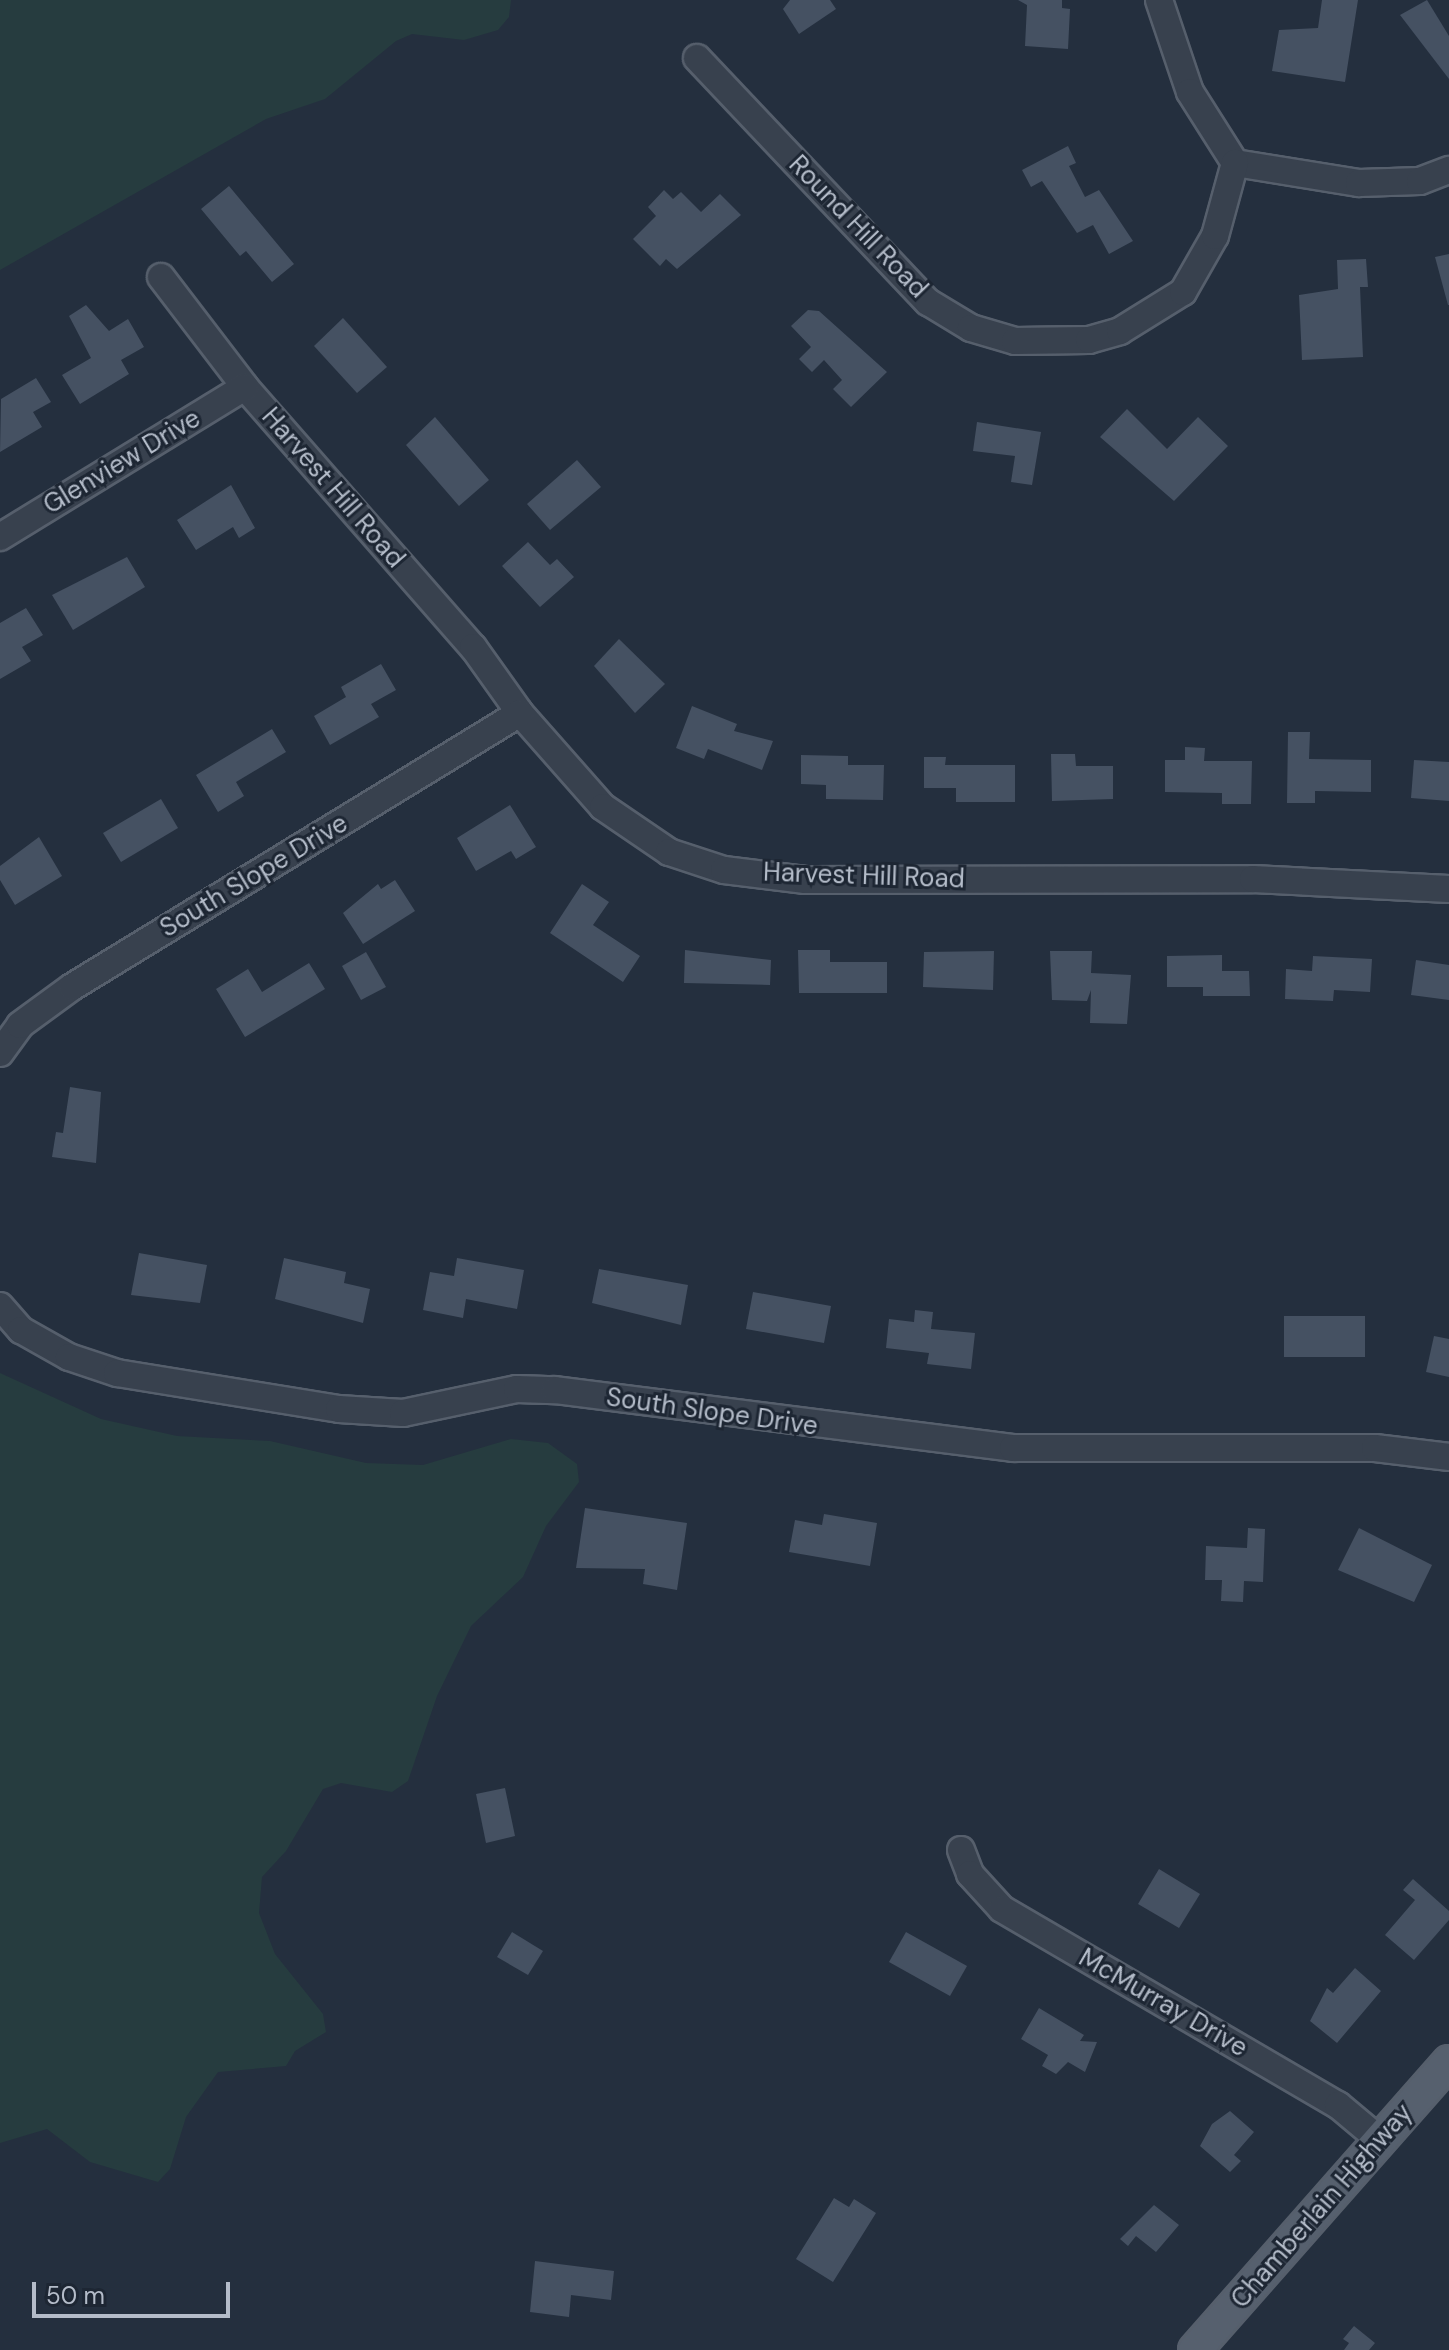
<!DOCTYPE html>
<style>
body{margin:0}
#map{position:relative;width:1449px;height:2350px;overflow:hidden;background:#242f3e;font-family:"DM Sans",sans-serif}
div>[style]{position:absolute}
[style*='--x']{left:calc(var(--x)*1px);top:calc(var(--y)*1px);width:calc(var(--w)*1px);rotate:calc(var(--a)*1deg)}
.green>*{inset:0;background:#263c3f}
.building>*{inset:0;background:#455162}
.roads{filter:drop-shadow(2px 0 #565f6c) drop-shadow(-2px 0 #565f6c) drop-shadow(0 2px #565f6c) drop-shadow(0 -2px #565f6c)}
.minor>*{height:26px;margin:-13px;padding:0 13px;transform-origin:13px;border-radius:13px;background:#38414e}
.major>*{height:32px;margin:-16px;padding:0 16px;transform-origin:16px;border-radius:16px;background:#56606e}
span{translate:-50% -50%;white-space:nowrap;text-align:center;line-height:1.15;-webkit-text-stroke:6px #1d2633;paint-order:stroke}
.street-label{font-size:26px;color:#b4bcc9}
.scale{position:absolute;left:32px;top:2282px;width:198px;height:36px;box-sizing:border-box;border:4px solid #b4bcc9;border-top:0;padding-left:10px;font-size:24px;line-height:28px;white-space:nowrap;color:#b4bcc9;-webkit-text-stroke:6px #1d2633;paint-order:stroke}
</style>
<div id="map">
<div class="green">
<div style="clip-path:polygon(0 0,511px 0,509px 17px,498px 30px,464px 40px,412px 34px,396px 41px,325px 99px,266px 119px,0 270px)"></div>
<div style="clip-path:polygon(0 1373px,101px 1419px,177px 1436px,270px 1441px,366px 1463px,423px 1465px,511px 1439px,548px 1443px,577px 1464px,579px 1482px,546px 1526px,523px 1577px,471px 1626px,437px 1696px,408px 1781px,392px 1792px,341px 1783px,323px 1789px,286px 1851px,262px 1877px,259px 1913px,275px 1954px,323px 2014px,326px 2032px,295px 2051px,286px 2066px,218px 2072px,186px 2117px,170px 2169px,158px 2182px,90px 2162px,47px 2129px,0 2143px)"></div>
</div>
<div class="building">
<div style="clip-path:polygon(790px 0,830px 0,836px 9px,799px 34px,783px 9px)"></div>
<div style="clip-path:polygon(1018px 0,1062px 0,1062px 8px,1070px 9px,1068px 49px,1025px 46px,1027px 5px)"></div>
<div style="clip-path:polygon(1322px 0,1358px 0,1345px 82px,1272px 71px,1279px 30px,1318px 28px)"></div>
<div style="clip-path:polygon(1427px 0,1449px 36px,1449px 79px,1400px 15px)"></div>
<div style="clip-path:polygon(1068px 146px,1076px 163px,1069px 166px,1085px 197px,1099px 190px,1133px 241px,1109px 254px,1093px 225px,1077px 233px,1042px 181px,1031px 187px,1022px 170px)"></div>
<div style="clip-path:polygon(229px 186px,294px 264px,272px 282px,246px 251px,240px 256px,201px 209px)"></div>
<div style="clip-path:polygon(664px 190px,673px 199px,681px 192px,701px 212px,720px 194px,741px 215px,677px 269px,666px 259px,660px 266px,633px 239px,656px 216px,648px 207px)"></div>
<div style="clip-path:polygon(1449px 254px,1449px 305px,1448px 305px,1435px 257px)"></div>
<div style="clip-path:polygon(1366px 259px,1368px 287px,1360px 287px,1363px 357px,1302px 360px,1299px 295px,1338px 289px,1337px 260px)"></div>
<div style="clip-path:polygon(86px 305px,109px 331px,128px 319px,144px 347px,121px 360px,129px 374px,80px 404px,62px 375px,91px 358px,69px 316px)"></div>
<div style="clip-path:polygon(808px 310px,819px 311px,887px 372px,851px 407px,833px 389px,842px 380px,824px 360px,812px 372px,799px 359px,811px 347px,791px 326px)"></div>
<div style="clip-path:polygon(343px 318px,387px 367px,357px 393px,314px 346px)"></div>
<div style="clip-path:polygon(36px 378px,51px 402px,33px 412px,42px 427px,0 452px,1px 399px)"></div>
<div style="clip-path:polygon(1127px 409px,1167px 449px,1198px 417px,1228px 446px,1174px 501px,1100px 437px)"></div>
<div style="clip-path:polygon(435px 417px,489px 480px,459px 506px,406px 445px)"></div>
<div style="clip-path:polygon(977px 422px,1041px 432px,1032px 485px,1011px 482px,1015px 456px,973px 451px)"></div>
<div style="clip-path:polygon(577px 460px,601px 487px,550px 530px,527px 504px)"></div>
<div style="clip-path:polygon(231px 485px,255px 528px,239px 538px,233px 527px,196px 550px,177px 520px)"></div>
<div style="clip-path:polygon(528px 542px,550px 565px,557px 559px,574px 577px,540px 607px,502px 566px)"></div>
<div style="clip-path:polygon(127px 557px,145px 587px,73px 630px,52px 595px)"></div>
<div style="clip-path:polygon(26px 608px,43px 635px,22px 647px,31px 661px,0 679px,0 623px)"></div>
<div style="clip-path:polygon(619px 639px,665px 684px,635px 713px,594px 666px)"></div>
<div style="clip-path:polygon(381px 664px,396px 690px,371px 704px,379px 717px,330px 745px,314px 716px,346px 697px,341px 687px)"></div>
<div style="clip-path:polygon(692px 706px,737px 724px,734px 731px,773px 741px,762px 770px,708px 749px,704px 759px,676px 748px)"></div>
<div style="clip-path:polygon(272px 729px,286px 752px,236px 782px,244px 796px,218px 812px,196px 775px)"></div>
<div style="clip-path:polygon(1288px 732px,1310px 732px,1309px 759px,1371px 760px,1371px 792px,1315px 791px,1315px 803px,1287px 803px)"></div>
<div style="clip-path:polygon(1185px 747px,1205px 748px,1204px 761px,1252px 761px,1251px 804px,1222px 804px,1222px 793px,1165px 792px,1165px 760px,1185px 760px)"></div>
<div style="clip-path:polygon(1051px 754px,1075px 754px,1076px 766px,1113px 766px,1113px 799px,1052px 801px)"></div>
<div style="clip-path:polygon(801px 755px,848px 756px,848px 765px,884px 765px,883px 800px,826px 799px,826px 785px,801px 784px)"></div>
<div style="clip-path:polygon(924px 757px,946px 757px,945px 765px,1015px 765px,1015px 802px,956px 802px,956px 788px,924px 788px)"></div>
<div style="clip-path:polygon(1414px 760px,1449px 762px,1449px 801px,1411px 798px)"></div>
<div style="clip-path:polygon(161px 799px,178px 828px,121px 862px,103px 833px)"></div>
<div style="clip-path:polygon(510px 805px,536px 847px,516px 859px,511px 851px,476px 871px,457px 838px)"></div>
<div style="clip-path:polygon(39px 837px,62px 876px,15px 905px,0 880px,0 866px)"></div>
<div style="clip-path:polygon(395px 880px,415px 911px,363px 944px,343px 913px,378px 884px,381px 889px)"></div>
<div style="clip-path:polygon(582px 884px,609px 902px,593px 925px,640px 956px,623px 982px,550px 933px)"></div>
<div style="clip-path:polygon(685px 950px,771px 960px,770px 985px,684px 983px)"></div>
<div style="clip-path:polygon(798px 950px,830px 950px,830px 962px,887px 962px,887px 993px,799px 993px)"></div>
<div style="clip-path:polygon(994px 951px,993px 990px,923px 987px,924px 952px)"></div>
<div style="clip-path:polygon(1050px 951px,1092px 951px,1091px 973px,1131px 975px,1127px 1024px,1090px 1023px,1091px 990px,1087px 1001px,1052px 1000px)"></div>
<div style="clip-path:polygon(366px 952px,386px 987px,361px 1000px,342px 966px)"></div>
<div style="clip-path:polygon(1222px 955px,1222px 971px,1249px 971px,1250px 996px,1203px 996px,1203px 987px,1167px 987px,1167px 956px)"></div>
<div style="clip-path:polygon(1313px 956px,1372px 959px,1370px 992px,1334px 990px,1333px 1001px,1285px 999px,1286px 969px,1312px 971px)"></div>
<div style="clip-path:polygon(1416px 960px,1449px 965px,1449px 1000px,1411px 995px)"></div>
<div style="clip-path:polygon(309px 963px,325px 989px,245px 1037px,216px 989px,248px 969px,262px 992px)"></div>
<div style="clip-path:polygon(70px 1087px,101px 1092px,96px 1163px,52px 1157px,56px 1132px,63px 1133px)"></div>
<div style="clip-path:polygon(139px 1253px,207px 1265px,200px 1303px,131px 1295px)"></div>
<div style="clip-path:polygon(284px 1258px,346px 1272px,344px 1283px,370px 1289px,363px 1323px,275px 1299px)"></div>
<div style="clip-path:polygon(457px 1258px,524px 1270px,517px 1309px,466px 1299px,463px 1318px,423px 1310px,430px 1272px,454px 1276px)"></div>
<div style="clip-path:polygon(599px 1269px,688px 1285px,681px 1325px,592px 1303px)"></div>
<div style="clip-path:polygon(753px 1292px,831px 1306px,824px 1343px,746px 1329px)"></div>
<div style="clip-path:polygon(915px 1310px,933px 1312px,931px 1329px,975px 1333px,971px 1369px,927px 1364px,929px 1353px,886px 1348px,889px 1319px,914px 1322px)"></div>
<div style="clip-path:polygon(1284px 1316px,1365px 1316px,1365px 1357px,1284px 1357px)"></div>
<div style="clip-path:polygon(1434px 1336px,1449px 1339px,1449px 1377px,1426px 1372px)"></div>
<div style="clip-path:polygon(585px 1508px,687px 1523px,677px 1590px,643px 1584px,645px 1569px,576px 1568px)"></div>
<div style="clip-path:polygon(824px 1514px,877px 1523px,870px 1566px,789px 1552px,795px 1520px,822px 1525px)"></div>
<div style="clip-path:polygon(1248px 1528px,1265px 1529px,1263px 1582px,1244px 1581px,1243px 1602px,1221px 1601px,1222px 1580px,1205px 1580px,1206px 1546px,1247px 1548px)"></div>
<div style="clip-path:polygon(1359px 1528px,1432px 1565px,1414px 1602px,1338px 1570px)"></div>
<div style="clip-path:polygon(505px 1788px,515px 1836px,486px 1843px,476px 1794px)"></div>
<div style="clip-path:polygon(1159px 1869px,1200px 1894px,1179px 1928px,1138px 1904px)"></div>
<div style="clip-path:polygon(1413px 1879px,1449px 1911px,1449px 1920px,1414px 1960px,1385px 1935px,1415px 1900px,1403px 1890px)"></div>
<div style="clip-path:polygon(512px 1932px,543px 1951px,528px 1975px,497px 1957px)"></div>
<div style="clip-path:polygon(906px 1932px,967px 1966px,950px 1996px,889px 1962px)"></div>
<div style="clip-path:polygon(1355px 1968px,1381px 1991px,1337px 2043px,1310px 2021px,1327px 1988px,1333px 1993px)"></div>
<div style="clip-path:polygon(1039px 2008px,1084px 2035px,1080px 2041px,1097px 2042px,1085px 2072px,1068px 2062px,1056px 2074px,1042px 2066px,1048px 2055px,1021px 2039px)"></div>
<div style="clip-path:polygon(1230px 2111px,1254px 2132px,1234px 2155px,1241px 2161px,1230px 2172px,1200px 2146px,1212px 2124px)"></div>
<div style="clip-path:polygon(834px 2198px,849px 2207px,854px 2199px,876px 2213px,833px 2282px,796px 2259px)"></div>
<div style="clip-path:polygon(1154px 2205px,1179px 2225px,1156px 2252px,1136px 2236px,1128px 2246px,1120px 2239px)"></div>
<div style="clip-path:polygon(535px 2261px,614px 2271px,611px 2300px,571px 2295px,569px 2317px,530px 2312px)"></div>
<div style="clip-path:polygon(1354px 2326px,1375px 2343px,1369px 2350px,1344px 2350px,1349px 2343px,1343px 2339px)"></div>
</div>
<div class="roads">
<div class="minor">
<div style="--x:1159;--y:0;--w:97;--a:71.4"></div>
<div style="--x:1190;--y:92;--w:84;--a:57.6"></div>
<div style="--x:1235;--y:163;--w:126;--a:9.2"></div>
<div style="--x:1359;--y:183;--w:61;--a:-1.9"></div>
<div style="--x:1420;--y:181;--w:31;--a:-21"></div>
<div style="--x:697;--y:58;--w:336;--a:46.6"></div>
<div style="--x:928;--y:302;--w:50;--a:31.2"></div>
<div style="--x:971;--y:328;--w:46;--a:16.5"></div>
<div style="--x:1015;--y:341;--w:74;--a:-0.8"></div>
<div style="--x:1089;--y:340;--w:32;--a:-16"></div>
<div style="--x:1120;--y:331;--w:74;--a:-31.8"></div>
<div style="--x:1183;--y:292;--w:64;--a:-60.3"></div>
<div style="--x:1215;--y:236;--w:76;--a:-74.7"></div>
<div style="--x:161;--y:277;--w:138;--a:52.6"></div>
<div style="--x:245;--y:387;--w:346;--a:48.8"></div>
<div style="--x:473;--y:647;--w:81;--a:54.5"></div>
<div style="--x:520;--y:713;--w:125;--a:48.6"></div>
<div style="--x:603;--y:807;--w:80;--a:34.3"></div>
<div style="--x:669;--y:852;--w:58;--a:18.1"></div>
<div style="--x:724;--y:870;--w:82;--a:7"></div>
<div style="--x:805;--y:880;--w:448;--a:-0.1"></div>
<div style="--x:1253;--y:879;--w:196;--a:2.9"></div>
<div style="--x:0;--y:537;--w:287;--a:-31.5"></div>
<div style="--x:0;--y:1053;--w:34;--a:-54"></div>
<div style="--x:20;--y:1025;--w:64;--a:-36.2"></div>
<div style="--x:72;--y:987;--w:525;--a:-31.45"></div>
<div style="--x:0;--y:1306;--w:32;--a:49"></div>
<div style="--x:21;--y:1330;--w:55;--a:29.4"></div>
<div style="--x:69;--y:1357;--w:51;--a:18.4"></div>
<div style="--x:117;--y:1373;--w:225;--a:9.2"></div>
<div style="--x:339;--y:1409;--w:64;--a:3.6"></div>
<div style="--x:403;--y:1413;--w:116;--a:-11.9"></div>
<div style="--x:517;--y:1389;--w:38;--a:2"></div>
<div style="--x:555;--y:1390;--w:462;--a:7.2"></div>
<div style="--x:1013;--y:1448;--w:362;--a:0"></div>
<div style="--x:1375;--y:1448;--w:75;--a:6.9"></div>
<div style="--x:961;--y:1850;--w:26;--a:69"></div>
<div style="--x:970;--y:1874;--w:47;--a:47.6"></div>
<div style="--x:1002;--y:1909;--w:389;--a:30.3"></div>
<div style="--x:1338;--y:2105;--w:56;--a:39.9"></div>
</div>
<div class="major">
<div style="--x:1195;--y:2350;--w:384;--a:-48.6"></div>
</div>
</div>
<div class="street-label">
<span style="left:858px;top:227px;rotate:46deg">Round Hill Road</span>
<span style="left:122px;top:462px;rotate:-31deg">Glenview Drive</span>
<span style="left:333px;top:488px;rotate:49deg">Harvest Hill Road</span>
<span style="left:254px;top:876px;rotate:-31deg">South Slope Drive</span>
<span style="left:864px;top:876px;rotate:2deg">Harvest Hill Road</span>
<span style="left:712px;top:1412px;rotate:8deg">South Slope Drive</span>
<span style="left:1163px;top:2003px;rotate:30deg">McMurray Drive</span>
<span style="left:1322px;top:2206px;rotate:-49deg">Chamberlain Highway</span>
</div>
<div class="scale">50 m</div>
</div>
